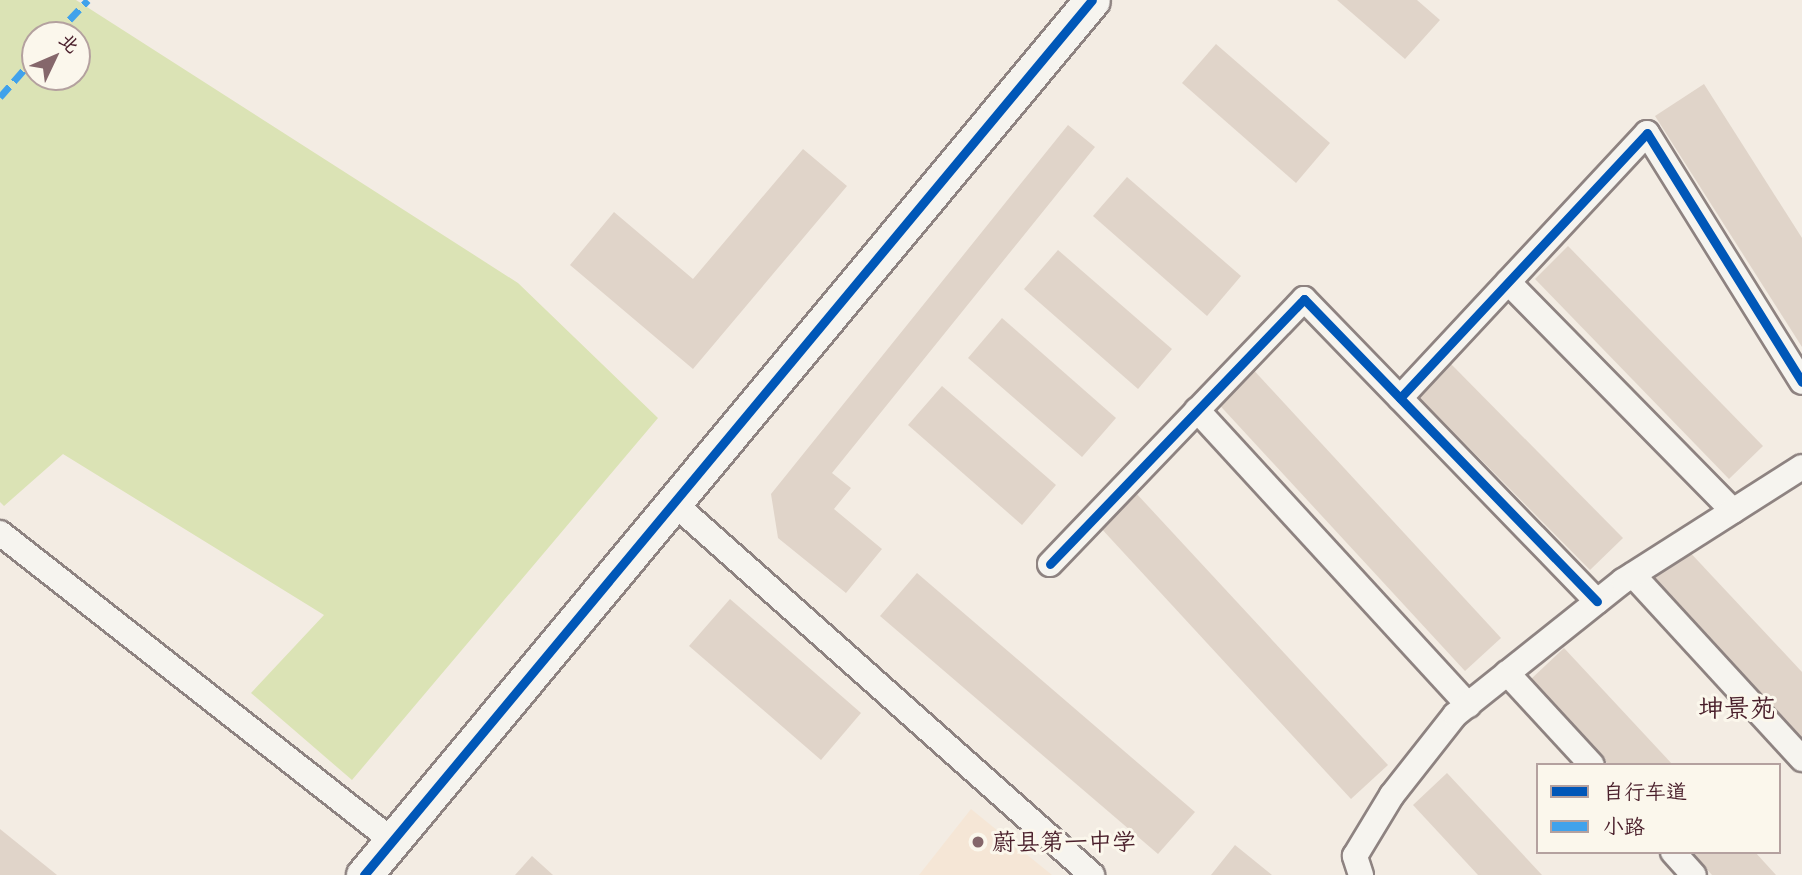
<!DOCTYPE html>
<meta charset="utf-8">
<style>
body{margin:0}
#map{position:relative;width:1802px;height:875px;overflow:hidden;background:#f3ece3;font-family:"Patrick Hand","LXGW WenKai TC",sans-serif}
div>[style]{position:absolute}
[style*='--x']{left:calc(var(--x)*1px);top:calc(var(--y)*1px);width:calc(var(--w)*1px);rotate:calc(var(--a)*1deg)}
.built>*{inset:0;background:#f5e6d6}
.green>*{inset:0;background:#dbe3b5}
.building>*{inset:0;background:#e0d4c9}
.roads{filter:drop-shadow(2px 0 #8e8381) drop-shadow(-2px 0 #8e8381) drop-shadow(0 2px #8e8381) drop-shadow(0 -2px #8e8381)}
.street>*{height:24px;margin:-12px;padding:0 12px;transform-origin:12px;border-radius:12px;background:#f6f4ef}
.secondary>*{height:35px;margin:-17.5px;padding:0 17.5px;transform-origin:17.5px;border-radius:17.5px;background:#f6f4ef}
.quiet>*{height:7px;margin-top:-3.5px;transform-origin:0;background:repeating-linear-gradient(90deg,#40a2eb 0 14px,transparent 0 21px)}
.cycleway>*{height:9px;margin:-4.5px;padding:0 4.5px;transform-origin:4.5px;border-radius:4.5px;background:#0057b8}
.dots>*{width:19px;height:19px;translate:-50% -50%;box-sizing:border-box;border:4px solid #fbf7ec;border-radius:50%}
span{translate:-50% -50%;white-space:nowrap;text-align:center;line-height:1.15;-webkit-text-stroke:6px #fbf7ec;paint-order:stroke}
.poi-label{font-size:24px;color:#4a1f2b}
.left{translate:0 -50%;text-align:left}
.neighbourhood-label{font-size:26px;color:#4a1f2b}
.legend{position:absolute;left:1536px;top:763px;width:245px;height:91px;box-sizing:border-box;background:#fbf7ec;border:2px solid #b4a19f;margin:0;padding:9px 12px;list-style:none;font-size:21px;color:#4a1f2b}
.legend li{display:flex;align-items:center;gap:14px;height:35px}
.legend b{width:35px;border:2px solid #b4a19f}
.north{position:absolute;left:21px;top:21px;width:70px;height:70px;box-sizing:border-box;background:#fbf7ec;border:2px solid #b4a19f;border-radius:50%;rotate:46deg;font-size:19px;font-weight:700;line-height:28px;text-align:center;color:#4a1f2b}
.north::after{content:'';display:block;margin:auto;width:24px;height:32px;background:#85676b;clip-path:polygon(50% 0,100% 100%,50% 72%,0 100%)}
</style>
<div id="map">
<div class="built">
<div style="clip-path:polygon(971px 809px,1052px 875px,919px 875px)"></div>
</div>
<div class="green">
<div style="clip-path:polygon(evenodd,0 0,76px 0,518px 283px,658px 418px,352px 780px,251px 693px,324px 615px,63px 454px,4px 506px,0 502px,0 0,35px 35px,77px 35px,77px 77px,35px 77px,35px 35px)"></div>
</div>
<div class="building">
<div style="clip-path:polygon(1337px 0,1417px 0,1440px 20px,1405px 59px)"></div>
<div style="clip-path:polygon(1216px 44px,1330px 143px,1296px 183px,1182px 83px)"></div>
<div style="clip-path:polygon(1704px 84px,1802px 238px,1802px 347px,1655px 116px)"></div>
<div style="clip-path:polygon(1068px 125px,1095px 147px,832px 473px,851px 488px,834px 509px,882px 549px,846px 593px,778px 538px,771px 494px)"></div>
<div style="clip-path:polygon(803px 149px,847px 186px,693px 369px,570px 265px,614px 212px,693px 279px)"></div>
<div style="clip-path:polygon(1127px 177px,1241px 276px,1207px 316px,1093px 216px)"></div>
<div style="clip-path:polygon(1568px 246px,1763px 446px,1729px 479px,1535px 279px)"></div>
<div style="clip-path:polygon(1058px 250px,1172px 349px,1138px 389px,1024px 289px)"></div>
<div style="clip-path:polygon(1002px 318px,1116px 418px,1082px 457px,968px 358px)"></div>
<div style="clip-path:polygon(1450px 363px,1623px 538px,1590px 570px,1417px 395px)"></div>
<div style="clip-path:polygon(1249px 365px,1501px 638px,1465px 671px,1213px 398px)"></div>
<div style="clip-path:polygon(942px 386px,1056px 485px,1022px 525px,908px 425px)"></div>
<div style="clip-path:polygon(1135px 492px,1388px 765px,1351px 799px,1099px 526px)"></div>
<div style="clip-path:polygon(1685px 547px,1802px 672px,1802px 741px,1650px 579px)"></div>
<div style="clip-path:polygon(917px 573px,1195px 812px,1158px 854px,880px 616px)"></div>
<div style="clip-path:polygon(730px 599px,861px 713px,821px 760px,689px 646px)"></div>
<div style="clip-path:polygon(1564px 648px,1673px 765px,1609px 765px,1530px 680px)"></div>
<div style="clip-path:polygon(1447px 773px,1542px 875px,1478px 875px,1413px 805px)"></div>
<div style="clip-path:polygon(0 829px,57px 875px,0 875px)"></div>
<div style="clip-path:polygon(1235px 845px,1272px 875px,1211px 875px)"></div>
<div style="clip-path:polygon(1691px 852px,1755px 852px,1776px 875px,1712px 875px)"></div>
<div style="clip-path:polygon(532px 856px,553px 875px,515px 875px)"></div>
</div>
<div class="roads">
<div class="street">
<div style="--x:1508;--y:282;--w:321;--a:45.5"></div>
<div style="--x:1400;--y:398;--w:362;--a:-47"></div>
<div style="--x:1647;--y:133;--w:293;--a:58.1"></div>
<div style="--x:1197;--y:410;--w:401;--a:47.4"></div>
<div style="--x:676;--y:505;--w:557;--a:41.65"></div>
<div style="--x:0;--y:533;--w:498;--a:38.1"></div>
<div style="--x:1050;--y:564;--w:367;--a:-46.2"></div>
<div style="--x:1304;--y:299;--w:421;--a:45.9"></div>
<div style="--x:1633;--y:575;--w:250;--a:47.4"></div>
<div style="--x:1507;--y:673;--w:125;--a:47.3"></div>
<div style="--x:1673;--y:852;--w:31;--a:48"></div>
<div style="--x:1361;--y:875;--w:20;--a:-108"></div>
<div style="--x:1355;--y:856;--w:71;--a:-58.8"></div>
<div style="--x:1392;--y:795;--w:102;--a:-51.8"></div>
<div style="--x:1455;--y:715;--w:215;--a:-38.6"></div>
<div style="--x:1623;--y:581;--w:212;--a:-32.5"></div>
</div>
<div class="secondary">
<div style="--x:364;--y:875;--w:1138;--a:-50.24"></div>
</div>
</div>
<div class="quiet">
<div style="--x:55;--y:35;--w:48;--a:-46.7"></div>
<div style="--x:0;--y:97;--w:53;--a:-48.8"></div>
</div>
<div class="cycleway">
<div style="--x:1400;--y:398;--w:362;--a:-47"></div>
<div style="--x:1647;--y:133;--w:293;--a:58.1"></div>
<div style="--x:1050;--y:564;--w:367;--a:-46.2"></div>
<div style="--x:1304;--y:299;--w:421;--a:45.9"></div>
<div style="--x:364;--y:875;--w:1138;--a:-50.24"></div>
</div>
<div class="dots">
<div style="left:978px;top:842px;background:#85676b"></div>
</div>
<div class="poi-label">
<span class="left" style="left:992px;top:842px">蔚县第一中学</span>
</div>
<div class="neighbourhood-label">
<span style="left:1737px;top:708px">坤景苑</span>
</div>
<ul class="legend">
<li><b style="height:9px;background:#0057b8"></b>自行车道</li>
<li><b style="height:9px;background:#40a2eb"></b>小路</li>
</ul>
<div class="north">北</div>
</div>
